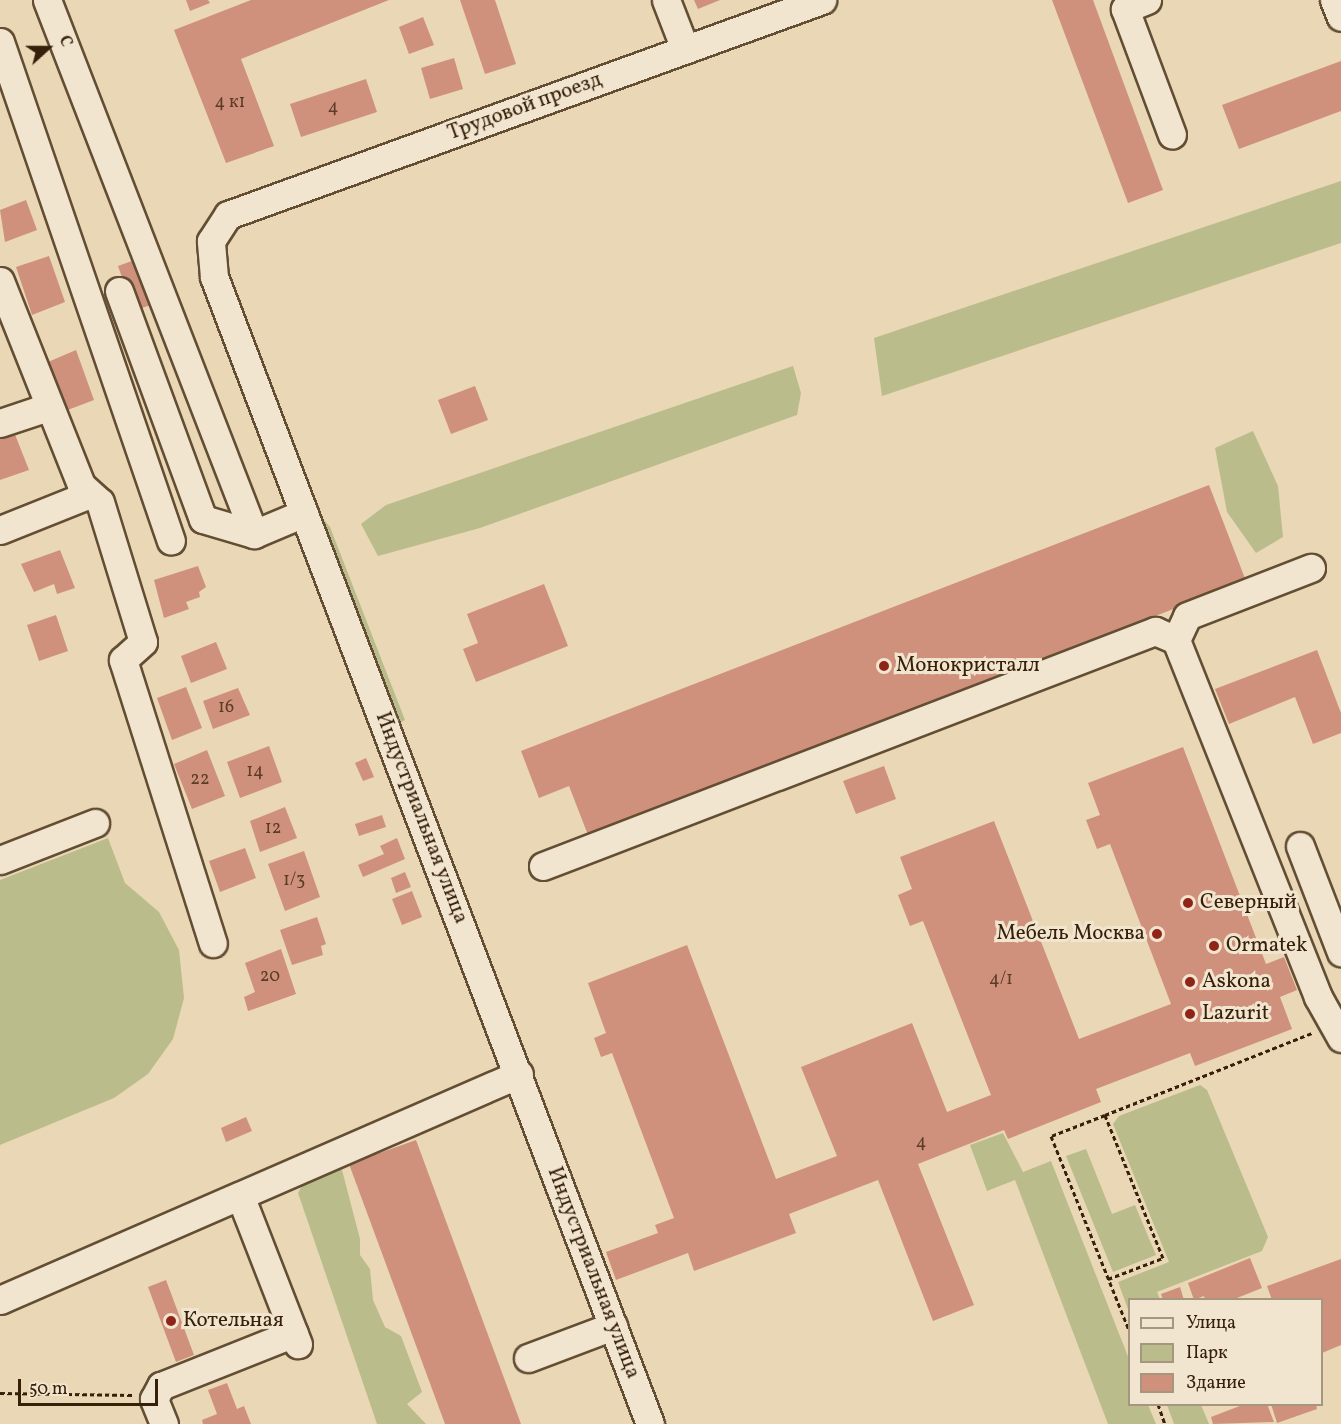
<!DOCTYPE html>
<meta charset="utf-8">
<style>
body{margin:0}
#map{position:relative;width:1341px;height:1424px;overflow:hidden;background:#e9d7b5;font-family:Vollkorn,serif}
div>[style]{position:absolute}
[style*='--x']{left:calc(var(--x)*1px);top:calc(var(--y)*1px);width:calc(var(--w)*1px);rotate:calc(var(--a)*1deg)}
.green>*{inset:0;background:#babd8b}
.building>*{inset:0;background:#d0917c}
.path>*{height:3px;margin-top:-1.5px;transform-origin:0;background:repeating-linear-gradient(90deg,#362009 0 4.5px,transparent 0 7.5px)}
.roads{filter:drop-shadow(2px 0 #634e34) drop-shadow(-2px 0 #634e34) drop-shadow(0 2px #634e34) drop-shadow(0 -2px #634e34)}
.minor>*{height:27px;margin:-13.5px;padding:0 13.5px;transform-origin:13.5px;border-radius:13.5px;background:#f1e5cf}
.dots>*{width:16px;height:16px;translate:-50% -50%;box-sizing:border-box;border:3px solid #f1e5cf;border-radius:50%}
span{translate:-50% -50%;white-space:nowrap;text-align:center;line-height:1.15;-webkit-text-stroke:6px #f1e5cf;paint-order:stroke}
.number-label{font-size:18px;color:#5c3c26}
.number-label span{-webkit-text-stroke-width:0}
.street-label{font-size:21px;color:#362009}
.poi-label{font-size:21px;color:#362009}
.left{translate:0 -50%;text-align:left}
.right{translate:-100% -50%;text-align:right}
.legend{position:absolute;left:1128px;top:1298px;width:195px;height:108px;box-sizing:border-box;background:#f1e5cf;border:2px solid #a69680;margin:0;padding:8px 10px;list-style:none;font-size:18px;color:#362009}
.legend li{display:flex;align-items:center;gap:12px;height:30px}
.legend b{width:30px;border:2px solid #a69680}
.north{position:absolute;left:18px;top:18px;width:60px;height:60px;-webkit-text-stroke:4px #f1e5cf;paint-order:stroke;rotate:69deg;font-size:16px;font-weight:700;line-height:24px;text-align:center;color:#362009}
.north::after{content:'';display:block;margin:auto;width:21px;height:27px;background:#362009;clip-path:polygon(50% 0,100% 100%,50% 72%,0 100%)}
.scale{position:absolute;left:18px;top:1379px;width:140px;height:27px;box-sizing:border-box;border:3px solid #362009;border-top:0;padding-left:8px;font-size:18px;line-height:21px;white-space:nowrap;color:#362009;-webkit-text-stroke:4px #f1e5cf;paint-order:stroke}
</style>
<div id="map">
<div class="green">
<div style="clip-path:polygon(1341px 181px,1341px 243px,882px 396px,874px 338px)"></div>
<div style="clip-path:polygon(793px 366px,801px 393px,797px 415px,480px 528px,378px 556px,361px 524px,386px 505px)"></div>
<div style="clip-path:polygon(1253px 431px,1278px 486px,1283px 537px,1256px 553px,1227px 512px,1215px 448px)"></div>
<div style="clip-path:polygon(320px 515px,330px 527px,405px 720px,396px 725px,314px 525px)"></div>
<div style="clip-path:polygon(108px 838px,125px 883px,159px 912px,179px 950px,184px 998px,173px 1039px,148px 1074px,114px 1098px,0 1145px,0 880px)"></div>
<div style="clip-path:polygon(1200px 1085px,1207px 1090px,1268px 1237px,1262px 1251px,1157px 1292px,1160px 1299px,1130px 1300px,1129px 1312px,1118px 1282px,1169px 1262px,1113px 1124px,1119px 1116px)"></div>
<div style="clip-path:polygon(1003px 1133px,1023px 1172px,1051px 1161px,1129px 1359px,1130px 1404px,1148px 1405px,1156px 1424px,1108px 1424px,1015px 1180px,987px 1191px,970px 1145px)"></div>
<div style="clip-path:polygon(1086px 1149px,1112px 1214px,1135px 1205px,1156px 1255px,1113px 1272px,1066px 1156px)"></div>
<div style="clip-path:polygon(330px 1161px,342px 1170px,360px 1239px,360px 1255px,370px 1269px,373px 1300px,385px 1327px,401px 1336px,422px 1392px,407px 1404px,426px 1424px,377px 1424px,298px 1193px,311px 1169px)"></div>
<div style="clip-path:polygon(1167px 1405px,1201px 1405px,1209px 1424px,1174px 1424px)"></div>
</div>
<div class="building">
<div style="clip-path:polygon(186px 0,208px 0,210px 3px,190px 11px)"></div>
<div style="clip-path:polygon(251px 0,389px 0,241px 59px,274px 146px,226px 163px,174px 30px)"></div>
<div style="clip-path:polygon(460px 0,495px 0,516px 64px,485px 74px)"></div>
<div style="clip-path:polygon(694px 0,720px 0,698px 9px)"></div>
<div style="clip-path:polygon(1052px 0,1093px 0,1163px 190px,1128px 203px)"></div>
<div style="clip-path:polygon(423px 17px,434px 45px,409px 54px,399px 27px)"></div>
<div style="clip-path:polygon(454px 58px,463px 89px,430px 99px,421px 68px)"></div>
<div style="clip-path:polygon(1341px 61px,1341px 111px,1239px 149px,1222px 105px)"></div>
<div style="clip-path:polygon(366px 79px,377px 112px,301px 137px,290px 104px)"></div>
<div style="clip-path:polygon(26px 200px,37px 230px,5px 242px,0 210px)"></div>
<div style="clip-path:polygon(49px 256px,65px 302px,32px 315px,16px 267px)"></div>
<div style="clip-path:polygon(140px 258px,156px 303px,134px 311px,118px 266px)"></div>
<div style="clip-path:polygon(76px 350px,94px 400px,65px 411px,48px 362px)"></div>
<div style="clip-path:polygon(475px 386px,488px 420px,451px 434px,438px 400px)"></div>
<div style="clip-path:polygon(14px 432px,29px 470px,0 480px,0 438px)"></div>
<div style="clip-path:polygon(1209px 485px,1246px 581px,588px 835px,569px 786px,539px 798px,521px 751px)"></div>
<div style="clip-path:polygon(60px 550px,75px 588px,57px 594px,54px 584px,34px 592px,21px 564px)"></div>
<div style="clip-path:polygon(198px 566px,206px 587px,199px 592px,200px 597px,186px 602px,189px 609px,164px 618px,154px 580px)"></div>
<div style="clip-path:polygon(544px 584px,568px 646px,476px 682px,463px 649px,478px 643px,467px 614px)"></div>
<div style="clip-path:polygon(56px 615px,68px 651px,39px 661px,27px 625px)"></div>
<div style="clip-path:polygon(216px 642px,227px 669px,191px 683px,181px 656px)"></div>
<div style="clip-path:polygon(1317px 650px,1341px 713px,1341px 733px,1313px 744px,1295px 697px,1229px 724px,1215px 689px)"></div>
<div style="clip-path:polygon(186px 687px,202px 728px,172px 740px,157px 698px)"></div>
<div style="clip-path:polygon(238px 688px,250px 715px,213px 729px,203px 701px)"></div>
<div style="clip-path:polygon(269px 746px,282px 782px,240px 798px,227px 762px)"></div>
<div style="clip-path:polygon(1183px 747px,1266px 964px,1284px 957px,1297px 990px,1280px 997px,1292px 1029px,1195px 1066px,1190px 1053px,1096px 1089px,1101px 1102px,1008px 1139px,1004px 1130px,918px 1164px,974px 1305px,933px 1321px,878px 1180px,789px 1214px,796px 1233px,694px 1271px,688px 1253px,616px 1280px,606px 1252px,658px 1233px,655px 1225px,674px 1218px,612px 1053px,601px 1057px,594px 1038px,606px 1033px,588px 983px,687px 945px,776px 1179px,837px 1156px,801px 1067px,912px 1023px,947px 1112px,991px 1095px,923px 921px,910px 926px,898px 895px,912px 889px,900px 857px,994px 821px,1079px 1039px,1171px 1004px,1110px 844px,1097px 849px,1086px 820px,1100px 815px,1088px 783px)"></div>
<div style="clip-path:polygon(207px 750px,225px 796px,192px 809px,174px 764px)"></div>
<div style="clip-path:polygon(366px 758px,374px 777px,363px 781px,355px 763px)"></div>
<div style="clip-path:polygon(884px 766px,896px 799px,856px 814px,843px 781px)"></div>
<div style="clip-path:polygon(285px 807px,297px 838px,260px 852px,250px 821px)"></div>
<div style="clip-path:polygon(382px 815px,386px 827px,359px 836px,355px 824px)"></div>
<div style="clip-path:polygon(397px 838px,405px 859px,363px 877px,358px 865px,384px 854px,380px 846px)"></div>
<div style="clip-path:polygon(245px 848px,256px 878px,220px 892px,209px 861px)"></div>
<div style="clip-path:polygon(304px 851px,320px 897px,285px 911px,268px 864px)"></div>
<div style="clip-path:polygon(405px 872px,411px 887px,396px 893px,391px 878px)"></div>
<div style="clip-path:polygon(412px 891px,422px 917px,402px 925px,392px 899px)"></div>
<div style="clip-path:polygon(317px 917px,326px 944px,321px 946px,323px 955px,292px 965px,280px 930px)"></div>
<div style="clip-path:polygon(281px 949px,296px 994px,248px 1011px,244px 997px,255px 992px,245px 963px)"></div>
<div style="clip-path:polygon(246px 1117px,252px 1131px,226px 1142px,221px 1128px)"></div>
<div style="clip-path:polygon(416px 1140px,521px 1424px,445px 1424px,349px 1164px)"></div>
<div style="clip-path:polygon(1250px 1258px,1262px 1288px,1232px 1300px,1205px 1300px,1204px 1296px,1194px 1300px,1188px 1283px)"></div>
<div style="clip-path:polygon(1341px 1259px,1341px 1345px,1322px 1353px,1322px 1300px,1272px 1300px,1267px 1286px)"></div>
<div style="clip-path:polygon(166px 1280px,194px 1355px,176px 1362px,148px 1287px)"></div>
<div style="clip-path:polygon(1180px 1287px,1184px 1300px,1163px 1300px,1161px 1294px)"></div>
<div style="clip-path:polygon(227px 1383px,237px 1409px,244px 1406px,251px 1424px,203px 1424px,202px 1420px,217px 1414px,208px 1390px)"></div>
<div style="clip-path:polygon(1245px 1404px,1267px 1404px,1274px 1422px,1213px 1424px,1211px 1417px)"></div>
<div style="clip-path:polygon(1271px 1404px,1316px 1404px,1317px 1409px,1277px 1423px)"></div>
</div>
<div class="path">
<div style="--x:1105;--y:1115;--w:223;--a:-21.6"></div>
<div style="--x:1108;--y:1279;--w:59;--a:-20.9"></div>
<div style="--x:1163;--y:1258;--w:154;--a:-112.1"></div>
<div style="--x:1105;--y:1115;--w:58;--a:158.7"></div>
<div style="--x:1051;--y:1136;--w:212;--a:68.1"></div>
<div style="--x:0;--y:1393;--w:133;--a:0.9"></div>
<div style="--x:1158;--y:1404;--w:21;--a:71"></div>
</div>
<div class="roads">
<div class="minor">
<div style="--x:47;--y:0;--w:573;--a:68.81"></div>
<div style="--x:254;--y:534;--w:54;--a:-22.8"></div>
<div style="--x:666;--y:0;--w:53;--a:68.8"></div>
<div style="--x:1147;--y:0;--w:24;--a:158"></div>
<div style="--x:1125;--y:9;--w:134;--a:69.5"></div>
<div style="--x:1334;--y:0;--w:18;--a:68"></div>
<div style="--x:0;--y:42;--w:527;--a:71.08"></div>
<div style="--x:0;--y:281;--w:219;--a:68.3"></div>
<div style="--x:81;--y:485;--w:25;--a:42"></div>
<div style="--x:100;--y:502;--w:146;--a:72.9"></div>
<div style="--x:143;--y:642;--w:27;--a:138"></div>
<div style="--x:123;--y:660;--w:297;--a:72.4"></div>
<div style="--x:119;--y:291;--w:243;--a:69.8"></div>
<div style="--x:203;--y:519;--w:53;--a:16.4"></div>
<div style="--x:0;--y:423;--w:51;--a:-18.4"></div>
<div style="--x:0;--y:530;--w:97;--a:-21.8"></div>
<div style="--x:1176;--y:640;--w:26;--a:-65"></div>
<div style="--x:1187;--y:616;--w:133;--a:-21.2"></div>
<div style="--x:1300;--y:846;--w:114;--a:68.9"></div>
<div style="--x:0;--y:860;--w:102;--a:-21.3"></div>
<div style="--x:543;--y:866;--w:656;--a:-21.01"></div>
<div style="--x:1155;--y:631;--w:23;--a:23"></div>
<div style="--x:1176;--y:640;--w:384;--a:68.3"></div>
<div style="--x:1318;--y:997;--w:47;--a:60.7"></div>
<div style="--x:241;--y:1198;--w:157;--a:68.7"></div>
<div style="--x:0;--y:1300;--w:566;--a:-23.53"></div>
<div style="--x:528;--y:1358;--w:91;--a:-20.6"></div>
<div style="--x:164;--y:1424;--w:27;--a:-112"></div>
<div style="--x:154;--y:1399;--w:15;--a:-62"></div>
<div style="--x:161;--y:1386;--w:143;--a:-21.7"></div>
<div style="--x:650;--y:1424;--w:1227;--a:-110.81"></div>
<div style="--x:214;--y:277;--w:36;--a:-95"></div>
<div style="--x:211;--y:241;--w:31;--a:-57"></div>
<div style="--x:228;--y:215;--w:632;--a:-19.9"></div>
</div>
</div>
<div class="dots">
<div style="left:884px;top:666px;background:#8f2418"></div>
<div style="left:1188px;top:903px;background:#8f2418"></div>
<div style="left:1157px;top:934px;background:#8f2418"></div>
<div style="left:1214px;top:946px;background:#8f2418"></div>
<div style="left:1190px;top:982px;background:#8f2418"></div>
<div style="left:1190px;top:1014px;background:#8f2418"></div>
<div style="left:171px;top:1321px;background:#8f2418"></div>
</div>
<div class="number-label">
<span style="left:230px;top:103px">4 к1</span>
<span style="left:333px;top:108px">4</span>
<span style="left:226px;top:708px">16</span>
<span style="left:255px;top:772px">14</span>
<span style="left:200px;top:780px">22</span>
<span style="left:273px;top:829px">12</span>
<span style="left:294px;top:881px">1/3</span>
<span style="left:270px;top:977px">20</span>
<span style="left:1001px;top:980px">4/1</span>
<span style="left:921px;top:1143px">4</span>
</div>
<div class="street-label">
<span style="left:525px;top:107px;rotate:-20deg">Трудовой проезд</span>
<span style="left:421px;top:818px;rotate:69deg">Индустриальная улица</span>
<span style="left:593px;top:1273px;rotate:69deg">Индустриальная улица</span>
</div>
<div class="poi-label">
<span class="left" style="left:896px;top:666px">Монокристалл</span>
<span class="left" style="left:1200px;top:903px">Северный</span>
<span class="right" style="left:1145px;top:934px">Мебель Москва</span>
<span class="left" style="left:1226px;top:946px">Ormatek</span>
<span class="left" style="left:1202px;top:982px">Askona</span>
<span class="left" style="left:1202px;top:1014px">Lazurit</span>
<span class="left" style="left:183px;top:1321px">Котельная</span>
</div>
<ul class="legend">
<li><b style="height:8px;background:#f1e5cf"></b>Улица</li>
<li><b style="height:16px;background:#babd8b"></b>Парк</li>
<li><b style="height:16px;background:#d0917c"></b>Здание</li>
</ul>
<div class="north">С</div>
<div class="scale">50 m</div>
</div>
